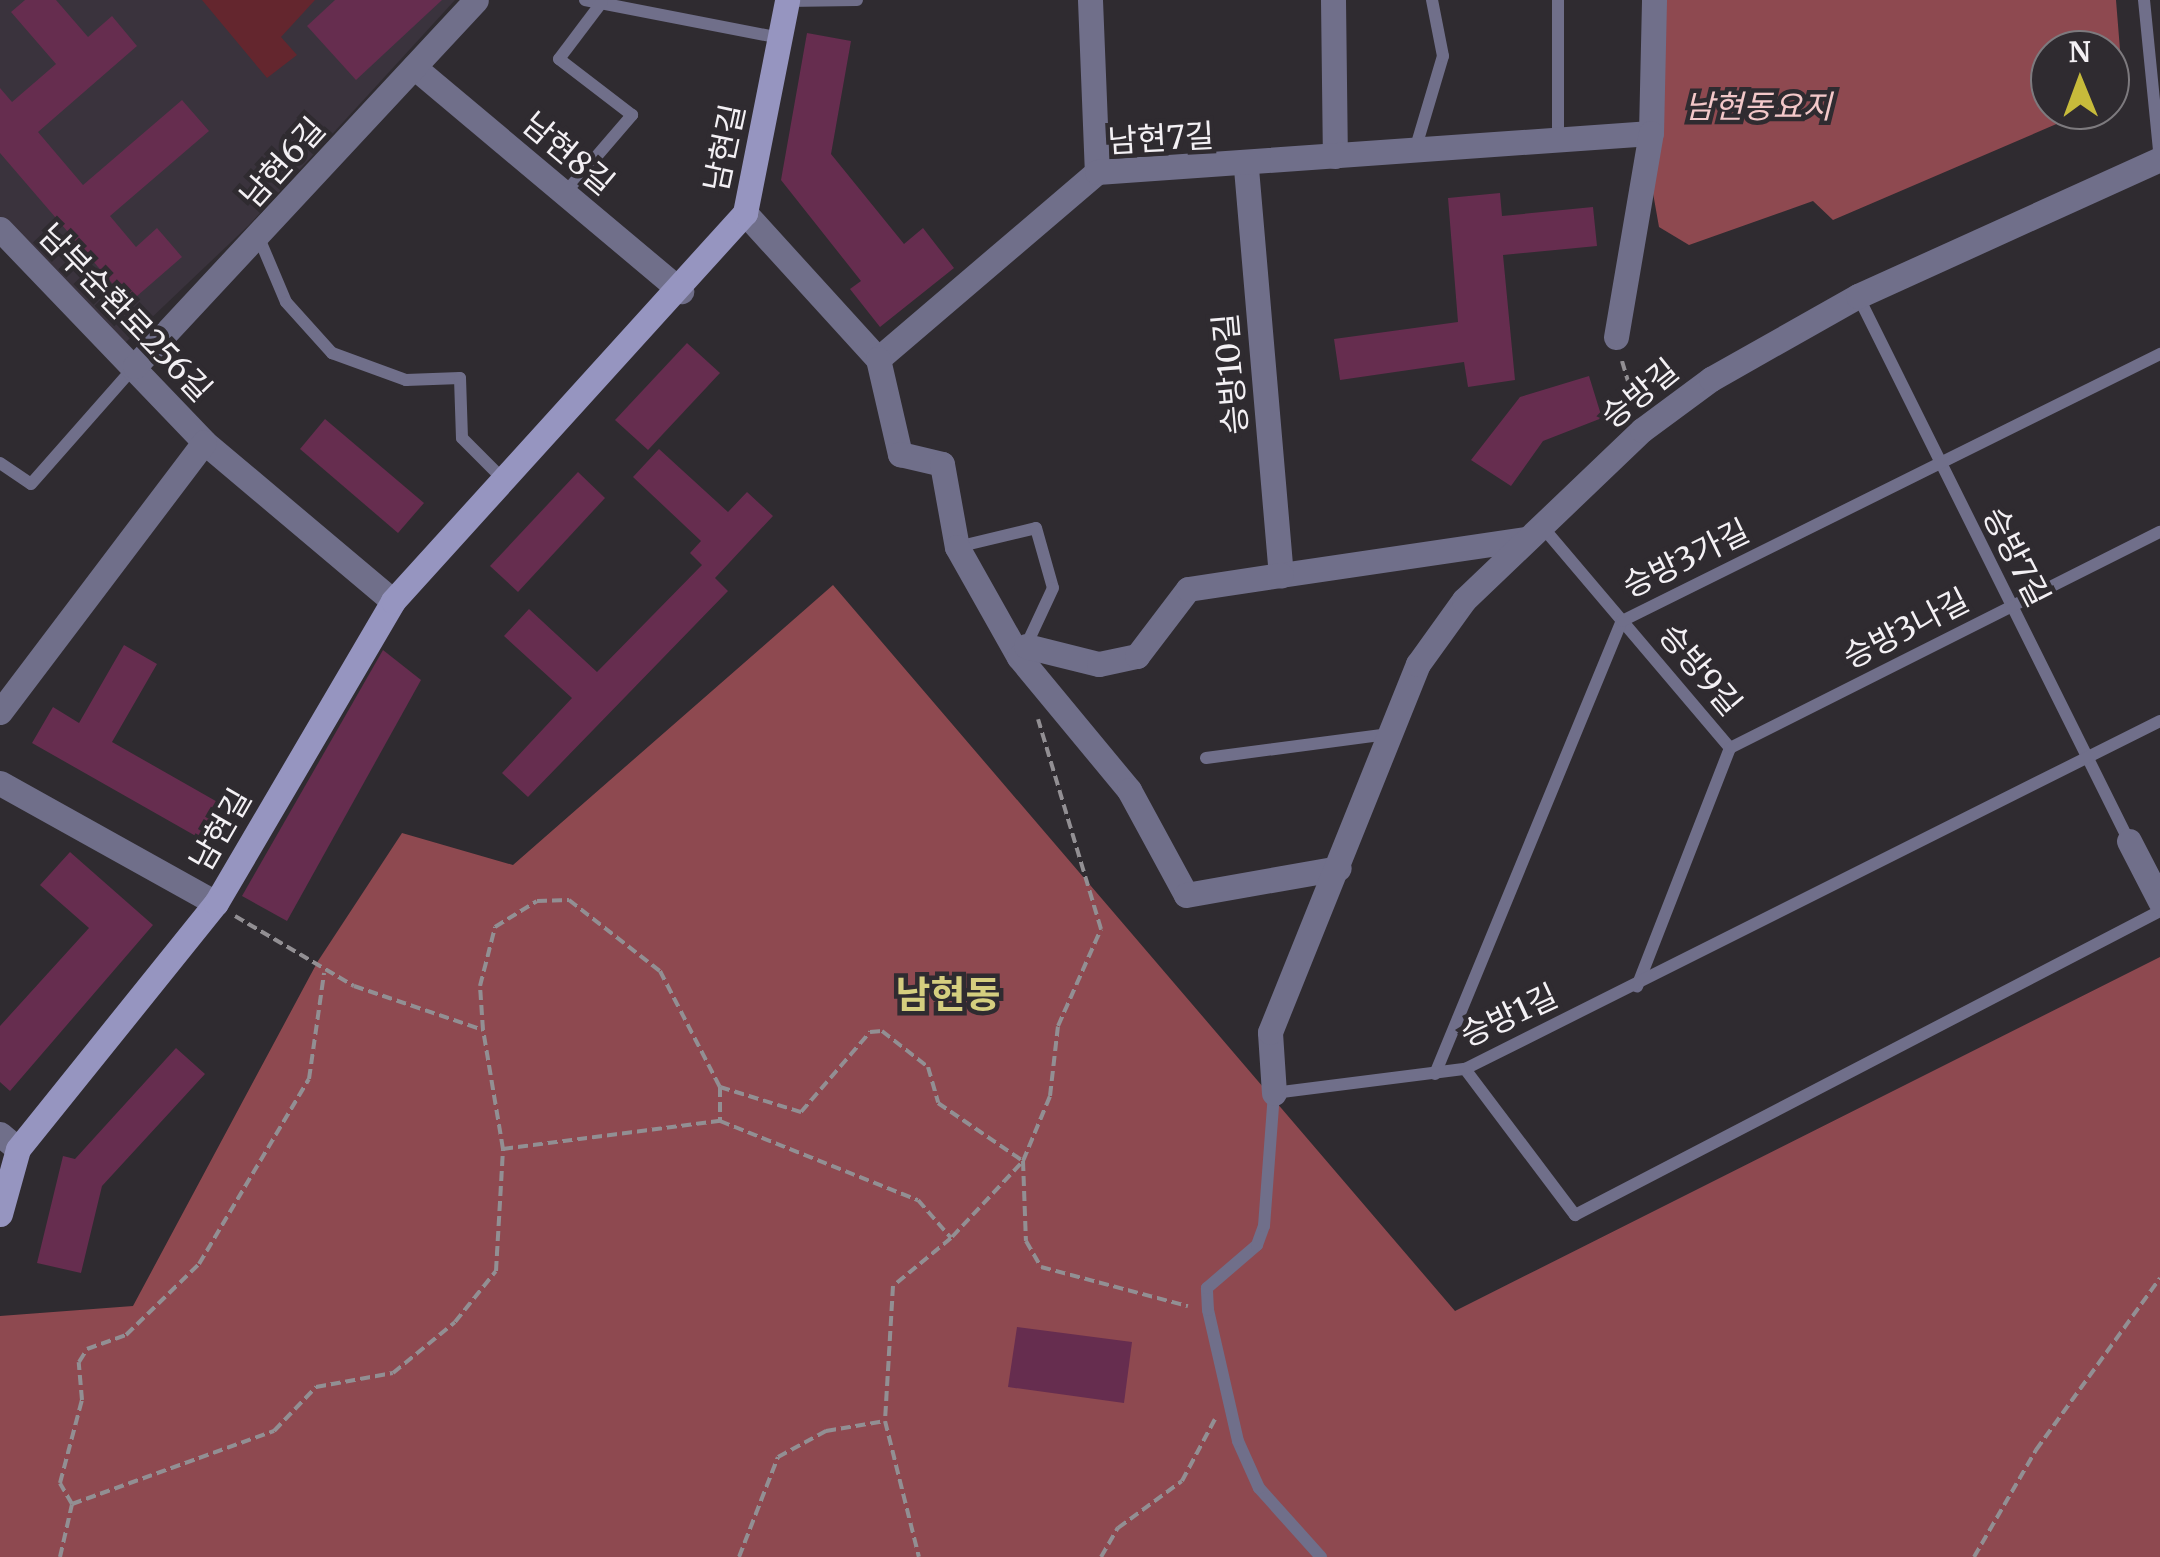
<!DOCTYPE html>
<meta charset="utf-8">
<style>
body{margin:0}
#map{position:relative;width:2160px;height:1557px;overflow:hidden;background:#2f2b30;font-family:Merriweather,"Noto Sans KR",serif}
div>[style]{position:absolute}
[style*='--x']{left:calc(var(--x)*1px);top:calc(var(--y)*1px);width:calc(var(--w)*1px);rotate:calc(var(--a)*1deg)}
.built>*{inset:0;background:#3a333d}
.green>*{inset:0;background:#64262e}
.forest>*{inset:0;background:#8e4950}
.building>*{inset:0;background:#662d4f}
.path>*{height:4px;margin-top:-2px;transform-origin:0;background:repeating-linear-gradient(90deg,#928f93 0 10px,transparent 0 15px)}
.lane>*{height:12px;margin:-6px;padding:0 6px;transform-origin:6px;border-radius:6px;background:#706f8a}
.street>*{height:25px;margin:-12.5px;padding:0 12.5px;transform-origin:12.5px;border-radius:12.5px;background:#706f8a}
.secondary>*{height:25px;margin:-12.5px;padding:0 12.5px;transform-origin:12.5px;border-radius:12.5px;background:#9695c0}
span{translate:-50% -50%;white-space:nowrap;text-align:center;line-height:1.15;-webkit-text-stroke:9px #2f2b30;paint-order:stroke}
.park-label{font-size:32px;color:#f3c8c9;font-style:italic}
.street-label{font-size:32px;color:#f3f0f4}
.quarter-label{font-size:38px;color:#d5ce7f;font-weight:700}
.north{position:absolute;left:2030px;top:30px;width:100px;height:100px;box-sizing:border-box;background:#2f2b30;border:2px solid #7d7a7e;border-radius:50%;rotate:359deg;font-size:28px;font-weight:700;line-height:40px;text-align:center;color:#f3f0f4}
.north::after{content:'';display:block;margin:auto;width:35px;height:45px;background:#c7bb3b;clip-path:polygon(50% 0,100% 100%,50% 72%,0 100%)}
</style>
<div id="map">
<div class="built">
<div style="clip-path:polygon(0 0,455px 0,249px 225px,125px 343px,0 229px)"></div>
</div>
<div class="green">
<div style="clip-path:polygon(202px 0,315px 0,281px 37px,297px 55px,267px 78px)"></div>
</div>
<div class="forest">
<div style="clip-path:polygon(1658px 0,2116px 0,2123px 87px,2110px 101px,2110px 50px,2050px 50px,2050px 110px,2089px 110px,1833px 220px,1813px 201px,1689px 245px,1659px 227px,1647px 159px)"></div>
<div style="clip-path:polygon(833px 585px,1455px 1311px,2160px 957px,2160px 1557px,0 1557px,0 1316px,133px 1306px,318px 961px,402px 833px,513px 865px)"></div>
</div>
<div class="building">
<div style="clip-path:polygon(25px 0,56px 0,88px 37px,112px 16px,137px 46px,38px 132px,83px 185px,182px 100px,209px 131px,110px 216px,136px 247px,157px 228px,182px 257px,129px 303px,0 153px,0 88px,12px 102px,56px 64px,11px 12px)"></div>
<div style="clip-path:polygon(335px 0,442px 0,356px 80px,307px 26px)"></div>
<div style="clip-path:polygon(807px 33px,851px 41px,831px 154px,904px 244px,923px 228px,954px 268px,880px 327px,850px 289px,861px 281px,781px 180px)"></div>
<div style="clip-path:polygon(1500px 193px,1502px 216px,1593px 207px,1597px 246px,1503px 255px,1515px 380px,1468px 387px,1464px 362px,1340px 380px,1334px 339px,1458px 322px,1448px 198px)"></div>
<div style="clip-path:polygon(687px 343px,720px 373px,648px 450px,615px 420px)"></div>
<div style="clip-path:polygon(1589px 376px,1602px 418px,1543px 441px,1511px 486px,1471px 460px,1520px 397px)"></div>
<div style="clip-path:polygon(325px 419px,424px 503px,398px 533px,300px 449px)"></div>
<div style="clip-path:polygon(659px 449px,728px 512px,747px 492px,773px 516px,715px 578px,728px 591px,528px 797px,502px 773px,572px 698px,504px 636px,529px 609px,597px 672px,702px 565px,690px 553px,701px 541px,633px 477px)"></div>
<div style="clip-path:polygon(578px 472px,605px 498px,518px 592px,490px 566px)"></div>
<div style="clip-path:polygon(124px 645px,157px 664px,112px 742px,221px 804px,201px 839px,32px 743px,53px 707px,79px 723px)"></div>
<div style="clip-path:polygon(383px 650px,421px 680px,287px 921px,242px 896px)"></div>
<div style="clip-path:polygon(70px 852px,153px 925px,10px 1091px,0 1082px,0 1026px,89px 928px,40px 885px)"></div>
<div style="clip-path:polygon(176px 1048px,205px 1074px,102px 1186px,81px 1273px,37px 1263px,63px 1156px,75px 1159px)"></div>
<div style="clip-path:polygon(1017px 1327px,1132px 1342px,1124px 1403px,1008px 1387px)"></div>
</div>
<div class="path">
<div style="--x:1622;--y:361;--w:46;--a:73.5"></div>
<div style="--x:235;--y:916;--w:138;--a:30.5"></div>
<div style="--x:354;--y:986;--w:136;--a:18.8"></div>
<div style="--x:483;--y:1030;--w:44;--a:-93.9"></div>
<div style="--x:480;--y:986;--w:61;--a:-75.7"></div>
<div style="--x:495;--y:927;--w:49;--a:-31.8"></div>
<div style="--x:537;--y:901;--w:32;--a:-2"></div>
<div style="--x:569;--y:900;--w:115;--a:38"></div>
<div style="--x:660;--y:971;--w:131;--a:62.7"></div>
<div style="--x:720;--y:1087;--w:34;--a:90"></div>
<div style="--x:720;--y:1121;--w:213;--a:21.8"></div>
<div style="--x:918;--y:1200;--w:50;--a:49"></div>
<div style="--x:951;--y:1238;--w:75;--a:140.4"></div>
<div style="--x:893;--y:1286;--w:135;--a:93.4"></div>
<div style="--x:885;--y:1421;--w:140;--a:76"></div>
<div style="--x:720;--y:1087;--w:85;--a:17.2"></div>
<div style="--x:801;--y:1112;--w:106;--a:-49.2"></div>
<div style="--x:870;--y:1032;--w:12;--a:-5"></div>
<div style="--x:882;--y:1031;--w:58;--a:38"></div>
<div style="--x:928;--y:1067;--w:37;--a:74"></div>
<div style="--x:938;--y:1103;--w:103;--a:34.3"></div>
<div style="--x:1023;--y:1161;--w:80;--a:87.9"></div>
<div style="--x:1026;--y:1241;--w:30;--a:60"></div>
<div style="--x:1041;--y:1267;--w:152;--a:14.9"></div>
<div style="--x:503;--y:1149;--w:219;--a:-7.4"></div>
<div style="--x:952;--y:1237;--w:104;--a:-46.9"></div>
<div style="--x:1023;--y:1161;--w:70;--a:-67.4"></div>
<div style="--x:1050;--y:1096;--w:70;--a:-83.5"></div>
<div style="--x:1058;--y:1026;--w:106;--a:-66.1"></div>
<div style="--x:1101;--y:929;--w:219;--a:-106.7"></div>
<div style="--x:72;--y:1504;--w:24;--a:-120"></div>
<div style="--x:60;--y:1483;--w:86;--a:-75.2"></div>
<div style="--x:82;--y:1400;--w:38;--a:-95"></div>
<div style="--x:79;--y:1362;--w:15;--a:-58"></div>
<div style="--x:87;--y:1349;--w:41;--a:-19.7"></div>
<div style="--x:126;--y:1335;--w:102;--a:-44.2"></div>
<div style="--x:199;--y:1264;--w:215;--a:-59.3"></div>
<div style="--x:309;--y:1079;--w:107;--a:-81.9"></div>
<div style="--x:60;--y:1557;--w:54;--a:-77.2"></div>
<div style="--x:72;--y:1504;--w:215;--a:-19.9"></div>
<div style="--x:274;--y:1431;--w:61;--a:-46.3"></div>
<div style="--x:316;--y:1387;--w:78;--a:-10.3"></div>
<div style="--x:393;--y:1373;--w:80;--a:-39.4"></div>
<div style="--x:455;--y:1322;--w:65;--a:-51.2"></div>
<div style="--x:496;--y:1271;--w:122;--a:-86.7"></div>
<div style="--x:503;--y:1149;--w:121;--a:-99.5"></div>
<div style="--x:739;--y:1557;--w:107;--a:-68.7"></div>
<div style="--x:778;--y:1457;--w:55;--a:-28.4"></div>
<div style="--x:826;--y:1431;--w:60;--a:-9.6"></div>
<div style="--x:1101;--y:1557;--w:34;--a:-60"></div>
<div style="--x:1118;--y:1528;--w:79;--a:-36.3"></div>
<div style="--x:1182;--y:1481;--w:70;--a:-62"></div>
<div style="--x:1974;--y:1557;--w:124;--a:-59.9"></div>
<div style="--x:2036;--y:1450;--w:212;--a:-54.2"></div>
</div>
<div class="lane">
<div style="--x:585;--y:0;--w:200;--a:11"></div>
<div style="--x:1558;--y:0;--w:138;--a:90"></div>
<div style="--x:2144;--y:0;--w:160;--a:84.3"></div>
<div style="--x:787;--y:1;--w:70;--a:-0.8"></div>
<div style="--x:1415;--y:150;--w:98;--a:-73.4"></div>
<div style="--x:1443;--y:56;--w:57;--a:-101.1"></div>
<div style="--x:565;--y:193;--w:103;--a:-49.3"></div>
<div style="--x:632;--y:115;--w:92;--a:-142.5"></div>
<div style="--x:559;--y:59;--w:71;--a:-53"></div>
<div style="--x:259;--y:238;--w:69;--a:67.1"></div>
<div style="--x:286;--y:302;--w:69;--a:48"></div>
<div style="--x:332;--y:353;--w:79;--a:20"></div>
<div style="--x:406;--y:380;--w:54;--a:-2.1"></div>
<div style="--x:460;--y:378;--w:60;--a:88.1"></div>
<div style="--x:462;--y:438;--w:55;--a:45"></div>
<div style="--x:1858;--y:296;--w:609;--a:63.56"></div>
<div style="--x:0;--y:463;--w:37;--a:34"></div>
<div style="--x:31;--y:484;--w:157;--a:-48.6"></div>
<div style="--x:1540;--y:524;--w:294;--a:49.7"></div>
<div style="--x:1730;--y:748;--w:256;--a:111.3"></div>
<div style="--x:957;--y:547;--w:81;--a:-13.5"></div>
<div style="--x:1036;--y:528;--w:62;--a:74.2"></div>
<div style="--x:1053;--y:588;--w:64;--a:115"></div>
<div style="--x:1730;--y:748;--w:481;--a:-26.7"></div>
<div style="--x:1206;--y:758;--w:185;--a:-7.5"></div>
<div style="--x:1465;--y:1069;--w:183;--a:53"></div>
<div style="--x:1575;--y:1215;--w:659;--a:-27.46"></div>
<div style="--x:1435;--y:1074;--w:490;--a:-67.6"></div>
<div style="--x:1622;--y:621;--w:601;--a:-26.39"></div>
<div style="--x:1321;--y:1557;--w:93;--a:-131.9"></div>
<div style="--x:1259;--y:1488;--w:51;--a:-114.1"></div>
<div style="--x:1238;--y:1441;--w:134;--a:-102.9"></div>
<div style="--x:1208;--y:1310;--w:22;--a:-93"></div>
<div style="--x:1207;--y:1288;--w:66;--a:-40.7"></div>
<div style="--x:1257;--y:1245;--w:20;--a:-70"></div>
<div style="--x:1264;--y:1226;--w:133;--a:-85.7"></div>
<div style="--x:1274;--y:1093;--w:193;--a:-7.2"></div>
<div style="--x:1465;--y:1069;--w:777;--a:-26.6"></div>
</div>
<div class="street">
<div style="--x:1090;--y:0;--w:172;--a:87.7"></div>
<div style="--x:1333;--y:0;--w:156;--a:89.3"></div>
<div style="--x:414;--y:67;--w:349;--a:40"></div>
<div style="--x:1246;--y:168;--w:409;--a:85.1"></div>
<div style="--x:1281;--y:575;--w:248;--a:-8.4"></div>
<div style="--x:745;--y:213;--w:197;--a:47.7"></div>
<div style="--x:878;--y:359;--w:288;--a:-40.5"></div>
<div style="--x:1097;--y:172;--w:555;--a:-4.03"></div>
<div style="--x:1651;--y:133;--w:133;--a:-88.7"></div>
<div style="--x:0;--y:229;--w:295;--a:46.2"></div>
<div style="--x:204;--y:442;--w:247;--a:40.1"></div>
<div style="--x:1616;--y:337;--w:207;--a:-80.3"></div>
<div style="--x:878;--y:359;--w:98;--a:77"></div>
<div style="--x:900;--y:454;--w:43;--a:13.4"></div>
<div style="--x:942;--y:464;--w:84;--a:79.8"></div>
<div style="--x:957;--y:547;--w:126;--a:60.6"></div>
<div style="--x:1019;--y:657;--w:173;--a:50.4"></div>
<div style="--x:1129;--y:790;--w:119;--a:61.5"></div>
<div style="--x:1186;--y:895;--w:155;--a:-10"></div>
<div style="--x:135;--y:366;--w:500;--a:-47.03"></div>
<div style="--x:1026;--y:646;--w:75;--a:13.9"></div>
<div style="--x:1099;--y:664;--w:39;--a:-12"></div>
<div style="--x:1137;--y:656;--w:84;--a:-52.7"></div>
<div style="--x:1188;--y:589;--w:94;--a:-8.6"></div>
<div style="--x:0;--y:712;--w:338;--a:-52.9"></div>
<div style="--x:0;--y:783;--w:247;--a:29.1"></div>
<div style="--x:2129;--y:841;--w:68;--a:62.7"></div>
<div style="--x:1274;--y:1093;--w:61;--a:-93.8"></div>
<div style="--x:1270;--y:1032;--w:397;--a:-68.1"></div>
<div style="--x:1418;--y:664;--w:79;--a:-54.3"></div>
<div style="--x:1464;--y:600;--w:246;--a:-43.7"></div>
<div style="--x:1642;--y:430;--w:86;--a:-36.5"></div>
<div style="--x:1711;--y:379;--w:169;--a:-29.5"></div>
<div style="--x:1858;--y:296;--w:332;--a:-24.4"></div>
<div style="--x:0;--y:1134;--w:23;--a:40"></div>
</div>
<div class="secondary">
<div style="--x:0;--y:1214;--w:67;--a:-74.5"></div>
<div style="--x:18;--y:1149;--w:316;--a:-51.2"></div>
<div style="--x:216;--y:903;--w:350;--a:-59.6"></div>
<div style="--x:393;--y:601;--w:524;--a:-47.79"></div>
<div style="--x:745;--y:213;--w:217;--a:-78.8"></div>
</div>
<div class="park-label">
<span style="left:1758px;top:107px">남현동요지</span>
</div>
<div class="street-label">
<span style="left:1161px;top:139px;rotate:-3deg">남현7길</span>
<span style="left:725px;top:148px;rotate:-78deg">남현길</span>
<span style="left:568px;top:154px;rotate:40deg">남현8길</span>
<span style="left:283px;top:163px;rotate:-48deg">남현6길</span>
<span style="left:125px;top:313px;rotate:46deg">남부순환로256길</span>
<span style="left:1231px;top:374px;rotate:-95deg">승방10길</span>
<span style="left:1640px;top:394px;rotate:-39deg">승방길</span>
<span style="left:2016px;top:557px;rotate:63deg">승방7길</span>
<span style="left:1686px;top:559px;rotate:-26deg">승방3가길</span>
<span style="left:1906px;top:629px;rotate:-27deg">승방3나길</span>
<span style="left:1700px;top:670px;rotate:50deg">승방9길</span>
<span style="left:221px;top:830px;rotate:-60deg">남현길</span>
<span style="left:1509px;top:1016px;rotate:-25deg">승방1길</span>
</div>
<div class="quarter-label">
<span style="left:948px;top:995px">남현동</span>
</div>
<div class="north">N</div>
</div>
